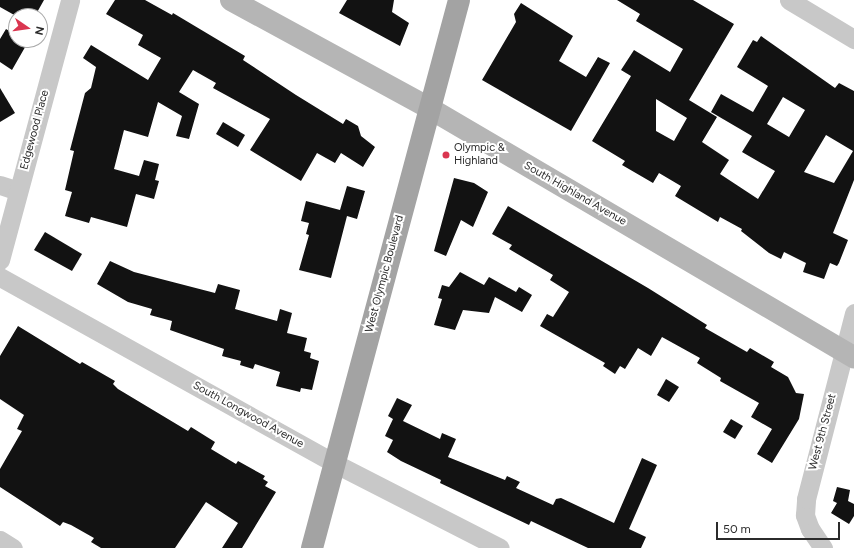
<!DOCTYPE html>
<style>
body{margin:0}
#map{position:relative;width:854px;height:548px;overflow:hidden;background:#fff;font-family:Figtree,sans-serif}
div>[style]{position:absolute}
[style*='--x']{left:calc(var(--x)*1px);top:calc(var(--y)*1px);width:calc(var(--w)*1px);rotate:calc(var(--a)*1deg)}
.building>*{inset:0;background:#121212}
.minor>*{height:19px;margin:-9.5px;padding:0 9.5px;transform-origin:9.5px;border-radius:9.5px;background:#c8c8c8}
.secondary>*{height:22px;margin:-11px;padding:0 11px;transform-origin:11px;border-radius:11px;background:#b5b5b5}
.primary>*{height:22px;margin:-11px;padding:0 11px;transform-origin:11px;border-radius:11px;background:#a3a3a3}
.dots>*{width:11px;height:11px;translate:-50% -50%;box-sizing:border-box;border:2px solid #fff;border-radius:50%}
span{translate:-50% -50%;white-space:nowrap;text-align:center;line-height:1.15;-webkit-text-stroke:4px #fff;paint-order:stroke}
.street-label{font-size:11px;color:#2b2b2b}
.poi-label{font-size:11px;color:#2b2b2b}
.left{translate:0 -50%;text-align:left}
.north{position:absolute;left:8px;top:8px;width:40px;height:40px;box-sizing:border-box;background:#fff;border:1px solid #aaa;border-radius:50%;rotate:103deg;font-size:11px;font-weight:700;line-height:16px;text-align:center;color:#2b2b2b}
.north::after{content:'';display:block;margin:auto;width:14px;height:18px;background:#da3650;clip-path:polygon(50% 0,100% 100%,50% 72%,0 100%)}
.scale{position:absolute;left:716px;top:522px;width:124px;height:18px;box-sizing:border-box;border:2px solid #2b2b2b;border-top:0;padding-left:5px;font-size:12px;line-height:14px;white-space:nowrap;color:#2b2b2b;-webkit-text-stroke:3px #fff;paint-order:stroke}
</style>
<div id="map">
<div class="building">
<div style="clip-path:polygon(0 0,44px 0,35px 16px,16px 16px,0 7px)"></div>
<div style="clip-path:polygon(115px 0,145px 0,172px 15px,173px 13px,245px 56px,243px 60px,296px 95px,343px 124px,346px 119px,358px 126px,361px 136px,375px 147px,363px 167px,341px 153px,335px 163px,317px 153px,301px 181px,250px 150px,270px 119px,213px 88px,216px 83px,193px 70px,179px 92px,199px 104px,189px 139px,176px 136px,182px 116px,158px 102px,148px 137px,124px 130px,114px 169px,139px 176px,144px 160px,159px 164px,155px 180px,159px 181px,154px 199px,136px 194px,127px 227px,91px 217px,89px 223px,65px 216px,72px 192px,65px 190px,74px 151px,70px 150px,85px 93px,91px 88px,96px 67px,83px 58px,91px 45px,148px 80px,161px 58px,138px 45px,143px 35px,106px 14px)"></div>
<div style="clip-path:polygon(347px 0,394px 0,392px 12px,409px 23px,400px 46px,339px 13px)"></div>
<div style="clip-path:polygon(evenodd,617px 0,693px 0,734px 24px,689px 100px,717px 117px,702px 142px,729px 160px,720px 174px,758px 199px,775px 171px,742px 152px,752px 136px,711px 112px,721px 94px,753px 112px,768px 86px,737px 67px,753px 40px,757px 42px,761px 36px,835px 88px,839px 83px,854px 91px,854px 180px,833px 233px,848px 240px,839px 263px,837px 266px,830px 263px,824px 279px,803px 272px,806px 263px,784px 252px,781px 259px,769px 253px,741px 231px,742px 229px,720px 217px,718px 222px,675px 196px,681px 186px,659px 173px,653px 183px,622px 165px,625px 161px,592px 141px,631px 76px,621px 70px,634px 50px,670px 72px,683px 49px,636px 21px,640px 14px,617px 0,783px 97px,805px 110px,789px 137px,767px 124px,783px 97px,617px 0,656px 99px,687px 118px,674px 141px,656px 131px,656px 99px,617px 0,826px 135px,853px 151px,834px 183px,804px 172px,826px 135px)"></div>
<div style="clip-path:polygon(521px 3px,573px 36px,559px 61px,586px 77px,598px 57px,610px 63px,571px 131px,482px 80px,516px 22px,514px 14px)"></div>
<div style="clip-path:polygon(6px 29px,16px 35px,16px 40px,28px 42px,12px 70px,0 62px,0 39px)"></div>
<div style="clip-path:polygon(0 88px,15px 113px,0 122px)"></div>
<div style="clip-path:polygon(223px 122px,245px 135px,238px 147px,216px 134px)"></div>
<div style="clip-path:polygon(454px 178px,474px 183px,488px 192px,473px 227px,461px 220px,446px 256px,434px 251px)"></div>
<div style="clip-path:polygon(347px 186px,365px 191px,357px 219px,347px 216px,331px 278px,299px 270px,309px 235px,306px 234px,309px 223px,301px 221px,306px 201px,340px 210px)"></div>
<div style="clip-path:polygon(508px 206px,648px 288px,707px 325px,705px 328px,747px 352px,750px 348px,774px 362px,771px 367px,788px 377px,796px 393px,804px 394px,799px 419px,772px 463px,757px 454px,772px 429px,751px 417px,759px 403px,720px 381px,721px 378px,697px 363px,700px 358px,662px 337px,651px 356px,638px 348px,625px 369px,620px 366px,615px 374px,603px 366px,605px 363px,540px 326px,547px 314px,553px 317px,569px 292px,550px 280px,553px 275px,509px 249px,512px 245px,492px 234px)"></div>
<div style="clip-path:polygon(45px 232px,82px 254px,72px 271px,34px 250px)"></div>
<div style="clip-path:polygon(110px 261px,134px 272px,215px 293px,218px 284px,240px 290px,235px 309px,277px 321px,280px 309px,292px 313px,287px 333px,307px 338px,304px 351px,311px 353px,310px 358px,319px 361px,312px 390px,301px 388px,300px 392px,276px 386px,280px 372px,255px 364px,253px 369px,240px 365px,241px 361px,222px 356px,224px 349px,170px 330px,172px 321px,150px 315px,152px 309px,128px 302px,97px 284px)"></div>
<div style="clip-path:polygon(460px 272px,484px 285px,489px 277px,516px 292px,519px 287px,532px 295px,522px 312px,495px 297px,489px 313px,463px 310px,455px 330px,434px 325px,442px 299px,438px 298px,442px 285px,449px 287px)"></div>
<div style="clip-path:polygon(18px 326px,80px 364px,82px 362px,115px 381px,113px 384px,118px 389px,188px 431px,191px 427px,215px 442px,211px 449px,236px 464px,238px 461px,265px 476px,263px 479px,268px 482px,265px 486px,276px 492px,242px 548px,222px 548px,238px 523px,206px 502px,175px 548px,101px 548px,91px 542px,94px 538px,71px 525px,63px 522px,60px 526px,0 487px,0 469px,22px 431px,17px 429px,24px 415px,0 399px,0 356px)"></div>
<div style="clip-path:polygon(666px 379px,679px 387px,669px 402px,657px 395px)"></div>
<div style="clip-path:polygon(397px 398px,412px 405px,403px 421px,440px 439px,442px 433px,456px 439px,448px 457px,505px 480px,507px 476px,520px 482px,516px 488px,553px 505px,556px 499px,561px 498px,614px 523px,642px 458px,657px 465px,629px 529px,646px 537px,641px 548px,588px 548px,531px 521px,529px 525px,440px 483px,441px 480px,401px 461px,387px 452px,393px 440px,385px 436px,393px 419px,388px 416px)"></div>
<div style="clip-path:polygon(731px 419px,743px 426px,735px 439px,723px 432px)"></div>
<div style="clip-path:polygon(837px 487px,850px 490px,848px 501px,854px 504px,854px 516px,849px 524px,831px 513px,837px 503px,833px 501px)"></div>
</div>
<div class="minor">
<div style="--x:789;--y:0;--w:76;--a:31"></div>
<div style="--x:0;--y:185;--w:19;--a:18"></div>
<div style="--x:0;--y:260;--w:269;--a:-74.9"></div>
<div style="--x:0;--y:277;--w:382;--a:29.1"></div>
<div style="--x:334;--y:463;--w:186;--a:27.1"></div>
<div style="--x:0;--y:540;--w:15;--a:32"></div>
<div style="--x:823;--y:548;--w:23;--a:-124"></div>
<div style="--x:810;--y:529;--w:15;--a:-110"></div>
<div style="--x:805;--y:515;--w:16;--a:-86"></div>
<div style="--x:806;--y:499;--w:192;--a:-75.5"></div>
</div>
<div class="secondary">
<div style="--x:231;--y:0;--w:226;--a:28.6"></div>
<div style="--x:429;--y:108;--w:493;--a:30.4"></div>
</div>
<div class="primary">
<div style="--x:312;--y:548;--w:567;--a:-74.98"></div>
</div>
<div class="dots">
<div style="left:446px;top:155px;background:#da3650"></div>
</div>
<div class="street-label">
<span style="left:35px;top:130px;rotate:-75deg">Edgewood Place</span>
<span style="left:575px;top:194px;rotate:30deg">South Highland Avenue</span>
<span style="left:385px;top:274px;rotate:-75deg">West Olympic Boulevard</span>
<span style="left:248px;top:415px;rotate:29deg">South Longwood Avenue</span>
<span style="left:823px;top:432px;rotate:-75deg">West 9th Street</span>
</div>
<div class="poi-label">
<span class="left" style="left:454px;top:155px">Olympic &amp;<br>Highland</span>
</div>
<div class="north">N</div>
<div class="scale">50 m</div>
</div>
